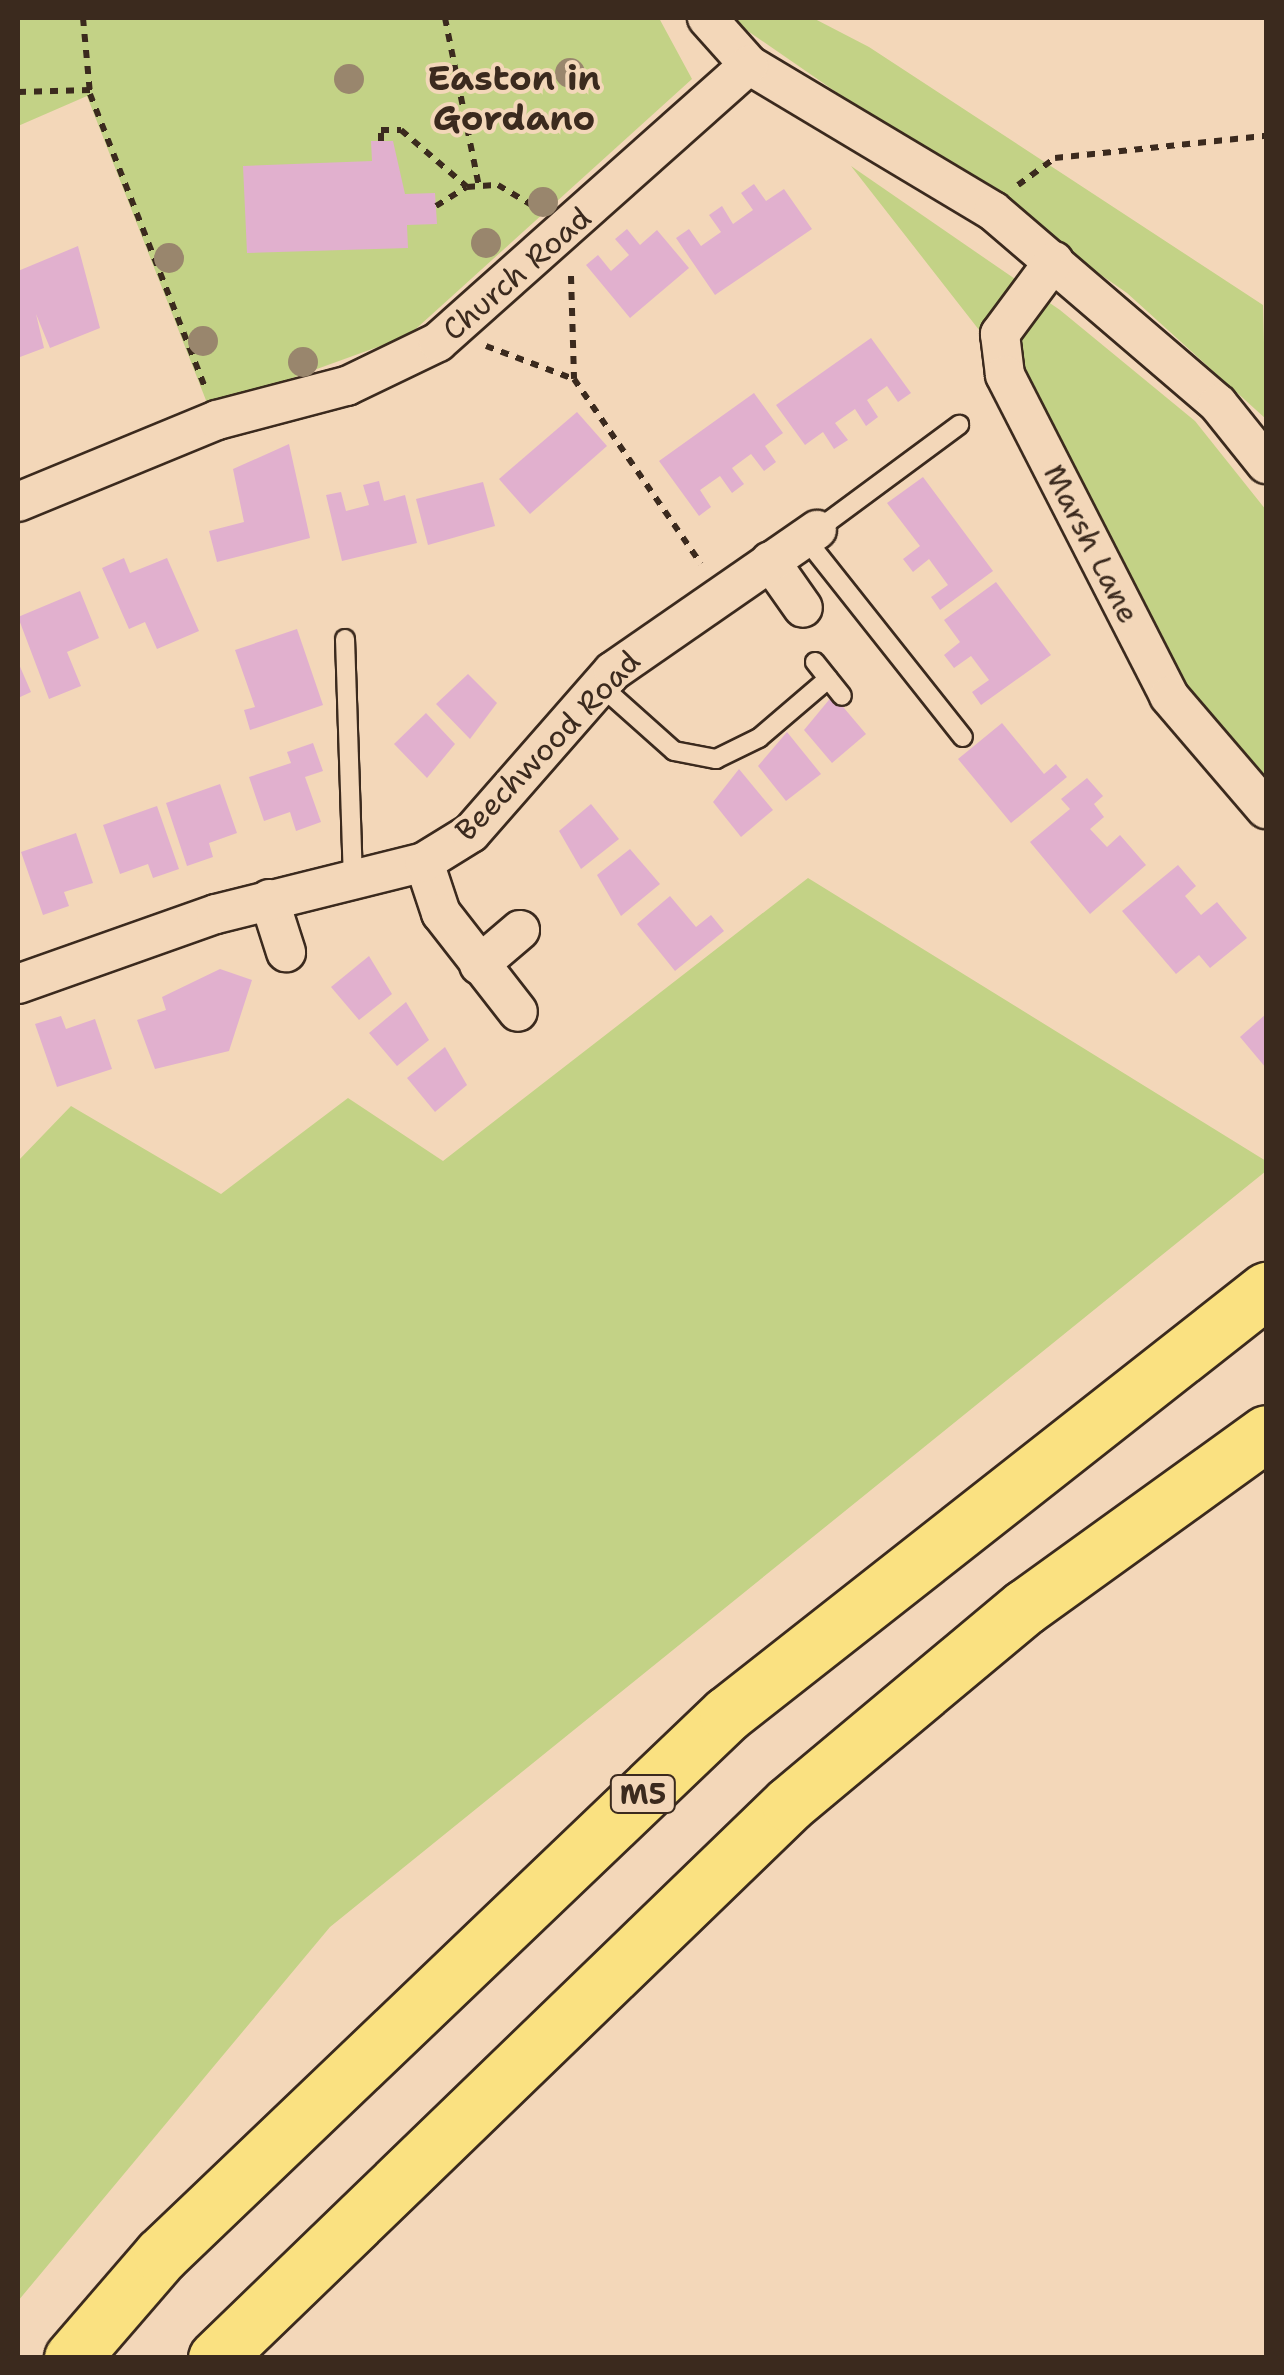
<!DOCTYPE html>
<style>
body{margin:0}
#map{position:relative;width:1284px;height:2375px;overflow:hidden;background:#f3d7b9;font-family:"Shantell Sans",sans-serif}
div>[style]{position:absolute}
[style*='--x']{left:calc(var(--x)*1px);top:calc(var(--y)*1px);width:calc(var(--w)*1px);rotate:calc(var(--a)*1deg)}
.green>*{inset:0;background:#c3d286}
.building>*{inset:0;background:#e1b0ce}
.path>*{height:6px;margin-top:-3px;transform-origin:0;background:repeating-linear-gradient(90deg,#3b2a1e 0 8px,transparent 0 16px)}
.roads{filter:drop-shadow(2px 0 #3b2a1e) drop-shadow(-2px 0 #3b2a1e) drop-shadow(0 2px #3b2a1e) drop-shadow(0 -2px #3b2a1e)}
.service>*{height:18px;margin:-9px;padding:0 9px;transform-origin:9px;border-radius:9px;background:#f3d7b9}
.minor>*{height:38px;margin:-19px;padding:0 19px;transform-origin:19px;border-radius:19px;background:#f3d7b9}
.motorway>*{height:55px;margin:-27.5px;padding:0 27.5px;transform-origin:27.5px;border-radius:27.5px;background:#fae181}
.trees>*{width:30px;height:30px;margin:-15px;border-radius:50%;background:#99866d}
span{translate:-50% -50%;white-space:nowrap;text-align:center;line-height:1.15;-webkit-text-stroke:8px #f3d7b9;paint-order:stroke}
.shield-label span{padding:2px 8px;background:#f3d7b9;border:2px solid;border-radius:8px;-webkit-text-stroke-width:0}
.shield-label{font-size:28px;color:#3b2a1e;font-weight:700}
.street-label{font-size:30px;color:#3b2a1e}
.quarter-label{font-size:35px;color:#3b2a1e;font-weight:700}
.frame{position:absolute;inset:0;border:20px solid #3b2a1e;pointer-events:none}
</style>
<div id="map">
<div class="green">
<div style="clip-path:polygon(18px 18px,659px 18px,692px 79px,408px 336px,209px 408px,87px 96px,18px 126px)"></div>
<div style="clip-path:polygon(729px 18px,813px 18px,869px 47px,1263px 305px,1266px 419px,1127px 293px)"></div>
<div style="clip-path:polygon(851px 166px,1060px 310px,1195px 421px,1266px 510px,1266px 795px,1175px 692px,1015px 376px)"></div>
<div style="clip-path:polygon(808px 878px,1266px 1161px,1266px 1171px,330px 1927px,18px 2301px,18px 1161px,71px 1106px,221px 1194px,348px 1098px,443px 1161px)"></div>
</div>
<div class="building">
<div style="clip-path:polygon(371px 141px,393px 141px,405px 194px,435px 193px,437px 224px,407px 225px,408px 248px,247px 253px,243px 166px,372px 161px)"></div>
<div style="clip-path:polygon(754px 184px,766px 201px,784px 189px,812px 229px,715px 295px,676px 238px,689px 229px,701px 246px,721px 232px,709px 215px,722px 206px,733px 224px,753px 210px,741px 193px)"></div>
<div style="clip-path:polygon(627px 229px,640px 245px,657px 230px,689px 268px,630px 318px,586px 265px,598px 255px,611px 271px,629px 255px,615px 239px)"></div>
<div style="clip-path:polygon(78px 246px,100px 328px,50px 348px,36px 314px,44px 348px,20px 357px,18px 271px)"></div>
<div style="clip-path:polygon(871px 338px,911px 393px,898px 402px,887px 386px,867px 400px,878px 417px,866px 426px,855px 409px,835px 423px,848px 440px,834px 449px,823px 432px,805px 445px,776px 405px)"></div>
<div style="clip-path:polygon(754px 393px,783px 433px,765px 446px,776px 462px,764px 471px,751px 454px,732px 468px,744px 484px,732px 493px,720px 476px,700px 490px,711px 507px,699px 516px,659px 461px)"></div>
<div style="clip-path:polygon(577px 412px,607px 446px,530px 514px,499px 479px)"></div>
<div style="clip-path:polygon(289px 444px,310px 538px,217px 562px,209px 531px,244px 522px,233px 469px)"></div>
<div style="clip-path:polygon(923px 477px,993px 571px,940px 610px,931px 597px,948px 585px,929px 559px,913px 572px,903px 559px,920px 546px,887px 503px)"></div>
<div style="clip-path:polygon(379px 481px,384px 501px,405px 495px,417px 543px,342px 561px,326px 495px,341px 492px,346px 511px,369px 505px,363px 485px)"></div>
<div style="clip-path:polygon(483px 482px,495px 526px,428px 545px,416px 499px)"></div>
<div style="clip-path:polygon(124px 558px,130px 573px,167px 558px,199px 631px,157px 649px,145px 622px,129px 629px,102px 568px)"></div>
<div style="clip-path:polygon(996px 582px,1051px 655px,981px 705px,972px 692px,989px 680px,971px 656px,954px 668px,944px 655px,960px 642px,944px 620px)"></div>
<div style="clip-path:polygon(80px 591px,99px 638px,67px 652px,81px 686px,49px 699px,18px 617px)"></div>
<div style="clip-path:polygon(297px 629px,323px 705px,250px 730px,244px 710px,255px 707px,235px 650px)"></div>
<div style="clip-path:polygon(18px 662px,31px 692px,18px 698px)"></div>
<div style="clip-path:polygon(468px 674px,497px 703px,470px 739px,436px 704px)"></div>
<div style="clip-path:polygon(833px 695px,866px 734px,832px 763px,804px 730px)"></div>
<div style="clip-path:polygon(426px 713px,455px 744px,427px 778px,394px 744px)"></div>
<div style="clip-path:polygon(1002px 723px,1044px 774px,1056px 764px,1067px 777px,1011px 823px,958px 759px)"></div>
<div style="clip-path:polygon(787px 732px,821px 774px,786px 801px,758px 766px)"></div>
<div style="clip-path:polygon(313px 743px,323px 771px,305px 777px,321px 822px,296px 831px,290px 812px,264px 821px,249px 777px,291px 763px,287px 752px)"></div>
<div style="clip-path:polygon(739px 769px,773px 810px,741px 837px,713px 802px)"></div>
<div style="clip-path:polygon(1087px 778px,1103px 796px,1094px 804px,1104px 817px,1090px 829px,1107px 847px,1120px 835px,1146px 865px,1090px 914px,1030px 842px,1070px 809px,1061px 799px)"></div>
<div style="clip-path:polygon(220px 784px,237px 833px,209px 843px,213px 857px,187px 866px,166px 803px)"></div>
<div style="clip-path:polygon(591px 804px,619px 839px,581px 869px,559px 831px)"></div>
<div style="clip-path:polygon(157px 806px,179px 869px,153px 878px,148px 864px,120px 874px,103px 825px)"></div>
<div style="clip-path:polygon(76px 833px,93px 883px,64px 892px,69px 906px,43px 915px,21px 852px)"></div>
<div style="clip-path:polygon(630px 849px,660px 884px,621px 916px,597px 875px)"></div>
<div style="clip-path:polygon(1178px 865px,1196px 886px,1185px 896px,1201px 915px,1217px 902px,1247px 938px,1210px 968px,1199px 955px,1176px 974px,1122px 911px)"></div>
<div style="clip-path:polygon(670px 896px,696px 927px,711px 915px,724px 931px,675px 971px,637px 924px)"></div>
<div style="clip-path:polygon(369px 956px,392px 994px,359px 1020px,331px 987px)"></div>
<div style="clip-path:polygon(220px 969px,252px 980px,229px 1051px,155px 1069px,137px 1020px,166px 1010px,162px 997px)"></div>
<div style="clip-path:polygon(406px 1002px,429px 1040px,397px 1066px,369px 1033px)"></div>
<div style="clip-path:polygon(1266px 1014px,1266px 1068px,1240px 1037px)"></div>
<div style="clip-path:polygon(61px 1016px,66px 1029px,95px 1019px,112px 1069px,57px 1087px,35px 1024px)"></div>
<div style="clip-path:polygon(445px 1047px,467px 1085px,435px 1112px,407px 1078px)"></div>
</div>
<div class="path">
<div style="--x:83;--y:18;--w:76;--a:84.7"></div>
<div style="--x:90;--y:94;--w:313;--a:68.6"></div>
<div style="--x:445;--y:18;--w:171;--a:78.6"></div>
<div style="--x:18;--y:92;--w:72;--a:-1.6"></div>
<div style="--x:381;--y:141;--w:11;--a:-90"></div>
<div style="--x:381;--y:130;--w:20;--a:0"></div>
<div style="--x:401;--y:130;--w:87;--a:40.8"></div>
<div style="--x:1018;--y:185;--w:46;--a:-36.1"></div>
<div style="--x:1055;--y:158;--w:212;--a:-6"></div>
<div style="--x:436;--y:206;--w:36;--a:-32"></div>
<div style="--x:467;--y:187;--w:31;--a:-4"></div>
<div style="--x:498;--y:185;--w:43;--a:30.7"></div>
<div style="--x:571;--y:276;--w:103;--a:88.3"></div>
<div style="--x:574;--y:379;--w:224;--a:55.5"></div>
<div style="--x:486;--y:346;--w:94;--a:20.6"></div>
</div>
<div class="roads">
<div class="service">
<div style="--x:817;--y:530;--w:177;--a:-36.5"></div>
<div style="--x:805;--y:538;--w:254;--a:51.6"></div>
<div style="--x:345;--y:639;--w:239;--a:88.1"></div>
<div style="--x:815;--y:662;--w:43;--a:51.5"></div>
<div style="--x:600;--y:685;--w:99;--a:41.7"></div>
<div style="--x:674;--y:751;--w:43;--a:10.8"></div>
<div style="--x:716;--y:759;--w:48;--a:-26"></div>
<div style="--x:759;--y:738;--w:91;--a:-40.5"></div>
</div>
<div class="minor">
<div style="--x:707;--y:18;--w:63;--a:48.2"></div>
<div style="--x:749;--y:65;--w:284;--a:30.9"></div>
<div style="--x:993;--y:211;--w:296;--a:40.6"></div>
<div style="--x:1218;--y:404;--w:77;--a:51.3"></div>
<div style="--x:1054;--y:261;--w:91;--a:126.5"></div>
<div style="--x:1000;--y:334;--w:41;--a:83"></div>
<div style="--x:1005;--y:375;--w:360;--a:62.9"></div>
<div style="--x:1169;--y:696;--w:149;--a:49.4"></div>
<div style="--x:18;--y:502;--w:215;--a:-22.4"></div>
<div style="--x:217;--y:420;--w:134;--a:-14.7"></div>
<div style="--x:347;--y:386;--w:101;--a:-25.8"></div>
<div style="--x:438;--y:342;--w:416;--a:-41.7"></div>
<div style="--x:770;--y:561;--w:57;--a:54.9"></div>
<div style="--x:424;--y:862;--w:54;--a:71.6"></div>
<div style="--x:441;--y:913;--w:125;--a:52.1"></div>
<div style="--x:269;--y:899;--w:56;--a:72.2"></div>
<div style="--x:479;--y:965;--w:54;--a:-40.5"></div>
<div style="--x:18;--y:984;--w:210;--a:-19.5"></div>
<div style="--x:216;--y:914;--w:214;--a:-14"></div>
<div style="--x:424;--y:862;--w:55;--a:-31.7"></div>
<div style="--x:471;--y:833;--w:215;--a:-48.8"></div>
<div style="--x:613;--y:671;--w:248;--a:-34.7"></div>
</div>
<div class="motorway">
<div style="--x:72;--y:2358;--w:136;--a:-49.2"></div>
<div style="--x:161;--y:2255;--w:783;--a:-43.71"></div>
<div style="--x:727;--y:1714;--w:686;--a:-38.19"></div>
<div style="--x:216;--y:2358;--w:797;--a:-44.03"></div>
<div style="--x:789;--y:1804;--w:307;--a:-39.9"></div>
<div style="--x:1025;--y:1607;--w:297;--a:-35.8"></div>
</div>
</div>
<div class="trees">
<div style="left:570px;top:73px"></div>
<div style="left:349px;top:79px"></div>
<div style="left:543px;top:202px"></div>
<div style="left:486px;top:243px"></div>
<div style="left:169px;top:258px"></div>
<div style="left:203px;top:341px"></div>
<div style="left:303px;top:362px"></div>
</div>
<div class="shield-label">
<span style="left:643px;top:1794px">M5</span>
</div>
<div class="street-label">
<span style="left:517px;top:274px;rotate:-41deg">Church Road</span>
<span style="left:1091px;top:544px;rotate:63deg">Marsh Lane</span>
<span style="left:548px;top:746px;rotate:-46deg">Beechwood Road</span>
</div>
<div class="quarter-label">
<span style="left:514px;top:98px">Easton in<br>Gordano</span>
</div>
<div class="frame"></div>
</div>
